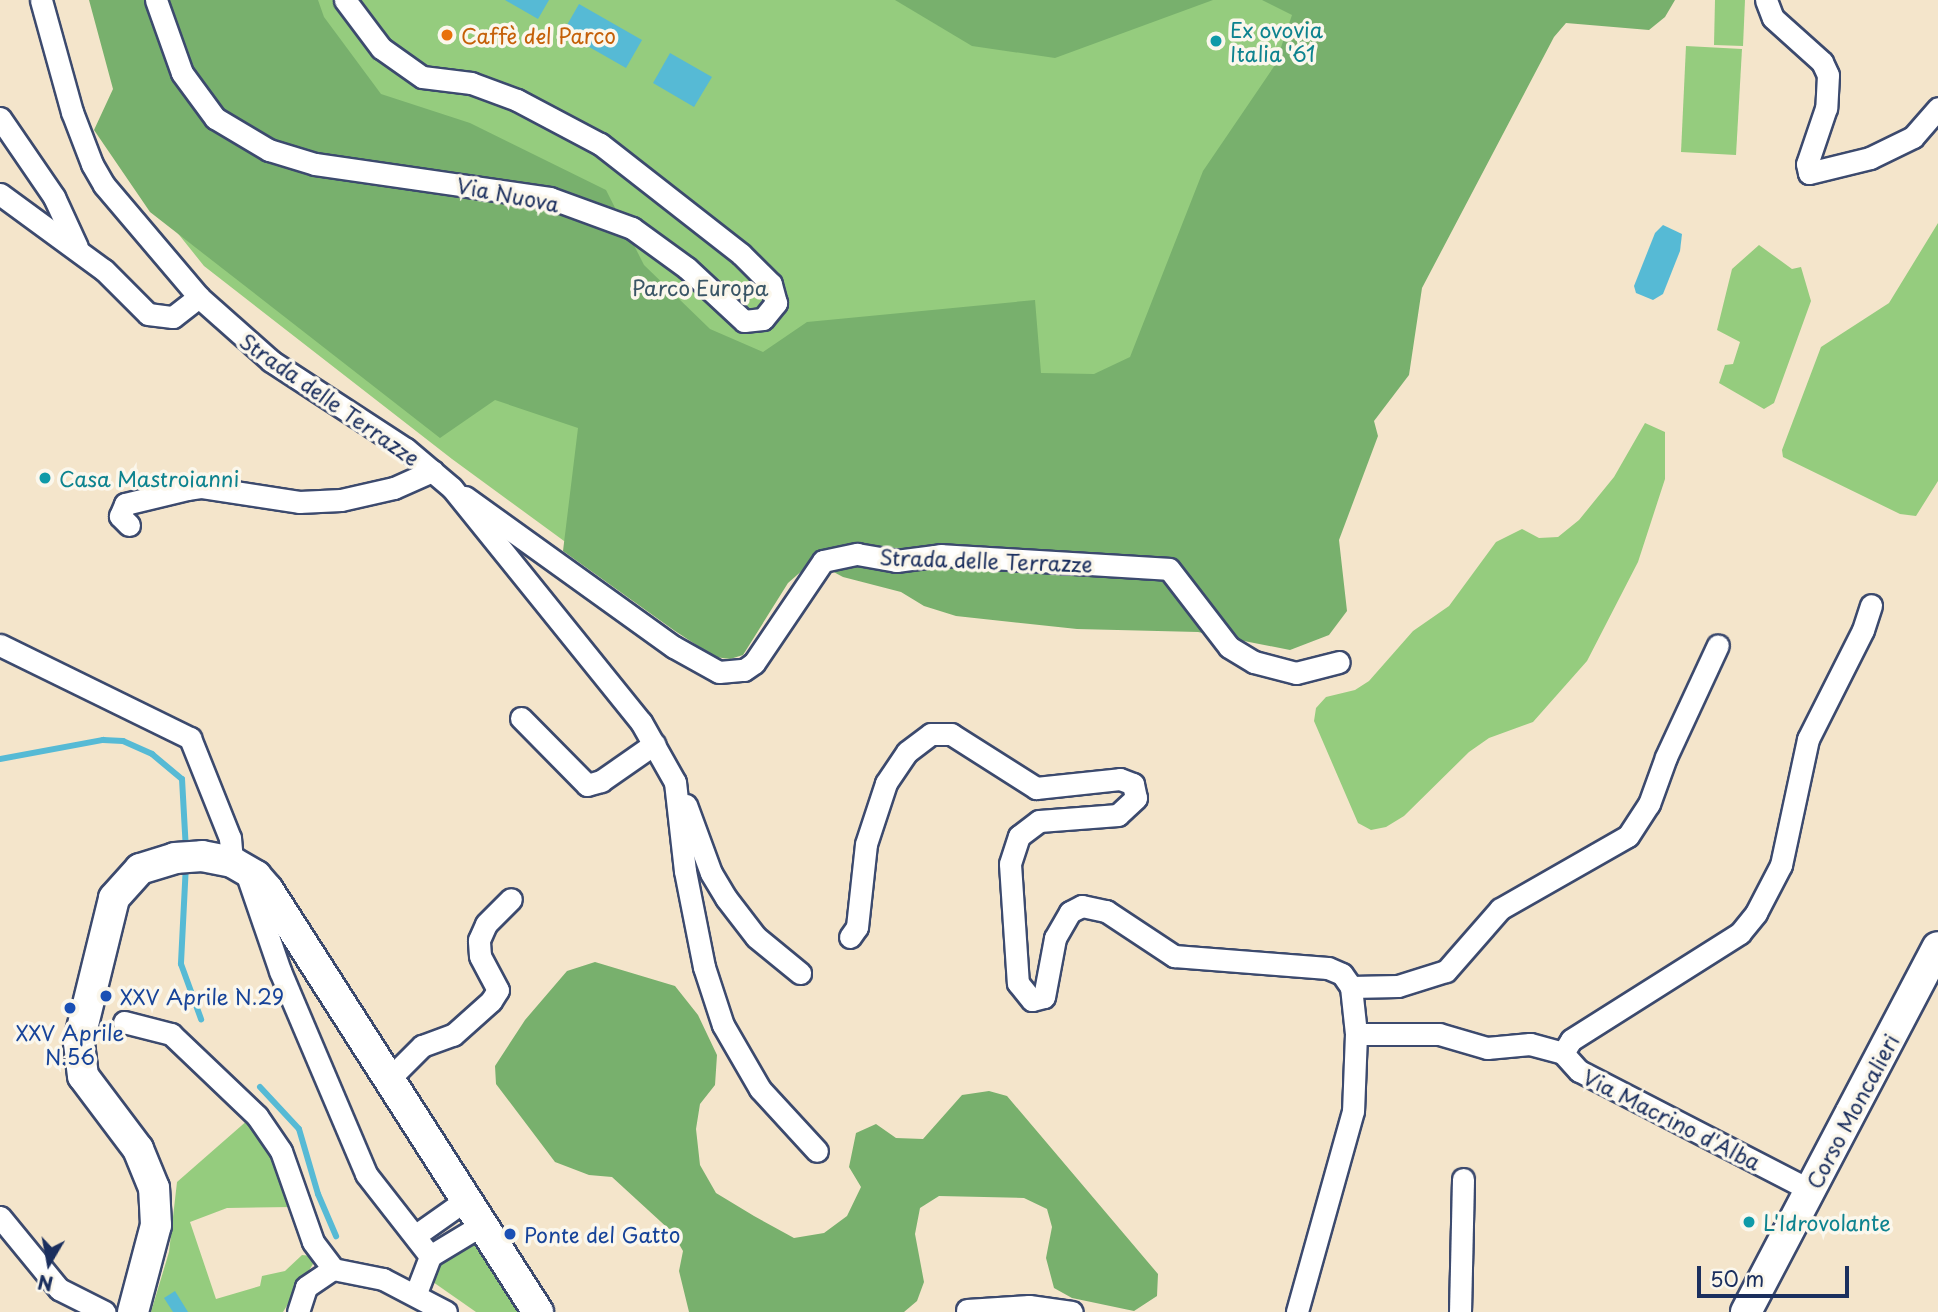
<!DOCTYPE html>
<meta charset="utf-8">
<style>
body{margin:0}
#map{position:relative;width:1938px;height:1312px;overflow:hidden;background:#f4e5cb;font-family:"Playpen Sans",sans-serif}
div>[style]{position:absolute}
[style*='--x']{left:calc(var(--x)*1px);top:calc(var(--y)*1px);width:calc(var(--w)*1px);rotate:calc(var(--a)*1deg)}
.green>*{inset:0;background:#95cc7e}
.forest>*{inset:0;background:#78b06d}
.water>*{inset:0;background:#56bad5}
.stream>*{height:6px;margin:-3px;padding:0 3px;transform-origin:3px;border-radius:3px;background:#56bad5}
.roads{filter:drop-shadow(2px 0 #3c4a6e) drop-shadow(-2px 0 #3c4a6e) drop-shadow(0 2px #3c4a6e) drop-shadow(0 -2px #3c4a6e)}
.street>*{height:21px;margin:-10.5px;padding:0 10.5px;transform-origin:10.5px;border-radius:10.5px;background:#fff}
.secondary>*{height:30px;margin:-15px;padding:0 15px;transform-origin:15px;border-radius:15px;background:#fff}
.dots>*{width:19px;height:19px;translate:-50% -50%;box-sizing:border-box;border:4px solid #fbf7ec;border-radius:50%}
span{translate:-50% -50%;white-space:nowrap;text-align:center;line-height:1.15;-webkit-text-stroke:7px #fbf7ec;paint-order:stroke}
.culture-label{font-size:21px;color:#0d838f}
.left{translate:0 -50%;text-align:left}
.food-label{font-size:21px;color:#c56008}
.street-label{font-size:21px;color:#1b2f5e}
.park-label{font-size:21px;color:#3a5666}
.transit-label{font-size:21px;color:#164399}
.north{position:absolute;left:14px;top:1228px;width:70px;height:70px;-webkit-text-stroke:5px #fbf7ec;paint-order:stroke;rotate:190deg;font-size:19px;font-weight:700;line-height:28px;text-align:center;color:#1b2f5e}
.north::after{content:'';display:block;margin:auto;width:24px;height:32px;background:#1b2f5e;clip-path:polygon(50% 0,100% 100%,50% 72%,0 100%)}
.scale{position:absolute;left:1697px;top:1266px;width:152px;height:32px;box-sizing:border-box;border:4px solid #1b2f5e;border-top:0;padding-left:9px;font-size:21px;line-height:24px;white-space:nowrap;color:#1b2f5e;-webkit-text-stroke:5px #fbf7ec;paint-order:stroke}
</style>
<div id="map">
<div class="green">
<div style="clip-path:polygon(247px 0,1554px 0,1382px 354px,810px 552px,713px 650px,452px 459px,204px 266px,104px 141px)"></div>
<div style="clip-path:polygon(1715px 0,1745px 0,1743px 46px,1714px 45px)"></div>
<div style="clip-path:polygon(1686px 46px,1742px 49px,1736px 155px,1681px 152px)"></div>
<div style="clip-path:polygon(1938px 223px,1938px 481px,1916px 516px,1900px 514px,1783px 457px,1782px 450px,1821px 347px,1889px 303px)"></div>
<div style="clip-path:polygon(1759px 245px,1792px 269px,1801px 267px,1811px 301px,1774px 403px,1764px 409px,1719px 383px,1725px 365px,1733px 364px,1740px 342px,1717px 330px,1732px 269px)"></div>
<div style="clip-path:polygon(1645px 423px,1665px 432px,1665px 479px,1638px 562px,1587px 661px,1533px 722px,1489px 738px,1469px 752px,1404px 816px,1386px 827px,1371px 830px,1358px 823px,1314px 721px,1316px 708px,1326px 697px,1355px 690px,1369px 681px,1413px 631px,1449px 606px,1496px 542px,1522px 529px,1539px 538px,1558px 537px,1579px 520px,1614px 477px)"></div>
<div style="clip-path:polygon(249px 1119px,265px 1138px,292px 1207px,227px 1208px,190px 1222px,216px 1299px,260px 1286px,262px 1276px,285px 1271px,302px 1255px,312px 1256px,313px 1264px,283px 1312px,151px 1312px,169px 1252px,177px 1182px)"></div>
<div style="clip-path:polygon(475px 1241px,525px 1312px,476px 1312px,433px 1282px,436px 1263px)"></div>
</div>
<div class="forest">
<div style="clip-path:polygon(89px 0,318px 0,324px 17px,381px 94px,470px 123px,606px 190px,644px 265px,710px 329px,763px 352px,807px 322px,1035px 300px,1041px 373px,1094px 374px,1130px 357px,1203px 171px,1275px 65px,1292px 15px,1262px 0,1675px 0,1665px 17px,1649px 30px,1566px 23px,1554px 37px,1422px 288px,1409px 375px,1374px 421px,1378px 436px,1339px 540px,1347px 611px,1329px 635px,1290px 650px,1198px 632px,1077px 629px,956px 616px,924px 606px,901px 592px,843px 577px,813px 561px,788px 583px,743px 655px,730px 659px,715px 657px,675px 631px,563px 551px,578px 428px,495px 400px,440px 438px,150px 212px,94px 130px,113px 89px)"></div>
<div style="clip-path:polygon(895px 0,1213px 0,1055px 58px,972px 46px)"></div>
<div style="clip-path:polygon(595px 962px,675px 986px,698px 1015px,717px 1055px,715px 1085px,700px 1104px,696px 1129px,700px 1165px,716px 1193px,754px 1216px,794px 1238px,824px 1233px,847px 1216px,861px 1187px,849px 1167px,856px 1133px,876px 1124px,896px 1138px,923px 1139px,962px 1095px,989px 1091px,1007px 1096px,1158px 1274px,1157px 1296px,1134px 1311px,1072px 1298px,1054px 1288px,1046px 1258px,1052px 1227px,1047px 1209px,1024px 1198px,939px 1196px,920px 1208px,915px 1234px,924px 1282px,917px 1301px,904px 1312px,689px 1312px,679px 1271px,683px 1251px,672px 1232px,612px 1177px,589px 1175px,555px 1162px,496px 1084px,495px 1066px,525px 1020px,567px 971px)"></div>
</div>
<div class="water">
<div style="clip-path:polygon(505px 0,549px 0,538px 19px)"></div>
<div style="clip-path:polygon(579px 4px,642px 40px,626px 68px,563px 32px)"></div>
<div style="clip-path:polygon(670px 53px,712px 77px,694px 107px,653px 83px)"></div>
<div style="clip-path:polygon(1663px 225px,1682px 234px,1680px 251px,1663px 294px,1653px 300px,1636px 293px,1634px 286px,1655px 233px)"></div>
<div style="clip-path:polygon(175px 1291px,188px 1312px,173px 1312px,164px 1298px)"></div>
</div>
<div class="stream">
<div style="--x:0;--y:759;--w:105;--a:-10.5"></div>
<div style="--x:103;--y:740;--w:20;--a:3"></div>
<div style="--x:123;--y:741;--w:32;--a:24"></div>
<div style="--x:152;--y:754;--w:39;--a:40"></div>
<div style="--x:182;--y:779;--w:71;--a:86.8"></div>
<div style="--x:186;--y:864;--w:100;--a:92.9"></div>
<div style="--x:181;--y:964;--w:59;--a:70"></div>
<div style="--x:260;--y:1087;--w:57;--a:47.1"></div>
<div style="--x:299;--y:1129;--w:68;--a:73.7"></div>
<div style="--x:318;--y:1194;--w:46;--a:66.8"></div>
</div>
<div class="roads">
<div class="street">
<div style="--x:156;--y:0;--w:77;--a:70.4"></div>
<div style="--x:182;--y:73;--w:56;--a:53.7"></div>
<div style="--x:215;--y:118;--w:63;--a:30.7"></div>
<div style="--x:269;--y:150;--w:48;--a:16.9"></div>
<div style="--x:315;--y:164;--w:237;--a:8.2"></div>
<div style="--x:550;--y:198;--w:87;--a:20.1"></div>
<div style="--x:632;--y:228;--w:68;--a:36"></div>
<div style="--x:687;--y:268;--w:78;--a:42.9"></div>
<div style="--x:744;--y:321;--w:19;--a:-6"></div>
<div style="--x:763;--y:319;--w:21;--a:-51"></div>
<div style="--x:776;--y:303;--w:20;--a:-105"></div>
<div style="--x:771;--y:284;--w:42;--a:-135"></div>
<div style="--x:741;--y:254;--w:179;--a:-142"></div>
<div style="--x:600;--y:144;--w:94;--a:-152.1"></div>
<div style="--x:517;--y:100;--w:49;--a:-159.7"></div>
<div style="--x:471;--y:83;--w:49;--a:-173"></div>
<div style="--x:422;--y:77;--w:50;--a:-144.7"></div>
<div style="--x:381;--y:48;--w:60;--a:-126.9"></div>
<div style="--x:1766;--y:0;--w:19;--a:69"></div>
<div style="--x:1773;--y:18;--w:66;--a:41.9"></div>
<div style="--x:1822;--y:62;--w:14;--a:65"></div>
<div style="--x:1828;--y:75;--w:33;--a:93"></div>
<div style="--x:1826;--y:108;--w:59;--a:108.7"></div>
<div style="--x:1807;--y:164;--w:9;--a:77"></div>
<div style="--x:1809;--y:173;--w:63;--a:-13.8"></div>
<div style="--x:1870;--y:158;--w:48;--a:-26"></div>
<div style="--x:1913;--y:137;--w:38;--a:-49"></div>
<div style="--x:0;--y:118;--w:96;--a:55.6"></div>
<div style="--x:54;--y:197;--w:55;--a:65.3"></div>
<div style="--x:0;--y:194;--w:129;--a:36.2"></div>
<div style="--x:104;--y:270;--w:62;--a:45"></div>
<div style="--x:148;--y:314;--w:25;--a:7"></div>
<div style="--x:173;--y:317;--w:33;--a:-38"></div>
<div style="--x:199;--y:297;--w:147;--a:-130.3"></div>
<div style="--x:104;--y:185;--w:24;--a:-120"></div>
<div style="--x:92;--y:164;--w:56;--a:-111"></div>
<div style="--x:72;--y:112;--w:116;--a:-105.5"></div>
<div style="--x:199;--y:297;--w:96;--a:41.6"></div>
<div style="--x:271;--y:361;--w:161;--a:33.1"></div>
<div style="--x:406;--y:449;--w:60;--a:40.3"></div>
<div style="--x:452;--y:488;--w:301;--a:51.1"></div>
<div style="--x:641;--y:722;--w:69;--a:60.5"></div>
<div style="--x:675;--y:782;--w:90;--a:83.6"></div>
<div style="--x:685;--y:871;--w:98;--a:78.8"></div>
<div style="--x:704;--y:967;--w:61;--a:71.9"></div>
<div style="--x:723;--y:1025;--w:74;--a:60"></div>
<div style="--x:760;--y:1089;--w:84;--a:47.4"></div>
<div style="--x:465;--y:497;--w:257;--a:35.7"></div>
<div style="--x:674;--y:647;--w:51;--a:29.1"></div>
<div style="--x:719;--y:672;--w:25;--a:-5"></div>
<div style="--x:744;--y:670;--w:12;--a:-35"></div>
<div style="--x:754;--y:663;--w:123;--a:-55.9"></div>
<div style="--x:823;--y:561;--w:35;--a:-12"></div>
<div style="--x:857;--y:554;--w:40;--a:10"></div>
<div style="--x:896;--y:561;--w:45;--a:-7.6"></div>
<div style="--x:941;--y:555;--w:228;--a:3.5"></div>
<div style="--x:1169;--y:569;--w:98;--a:52.4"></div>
<div style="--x:1229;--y:647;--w:29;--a:31"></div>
<div style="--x:1254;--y:662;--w:43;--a:14.7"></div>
<div style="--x:1296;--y:673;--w:44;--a:-14.3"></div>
<div style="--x:129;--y:525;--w:13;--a:-135"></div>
<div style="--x:120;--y:516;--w:13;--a:-67"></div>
<div style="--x:125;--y:504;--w:64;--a:-13.6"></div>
<div style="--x:187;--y:489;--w:15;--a:-8"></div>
<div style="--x:202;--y:487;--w:98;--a:8.8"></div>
<div style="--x:299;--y:502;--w:42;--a:-2.7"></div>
<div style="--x:341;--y:500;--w:54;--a:-12.8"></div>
<div style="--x:394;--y:488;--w:42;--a:-24.1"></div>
<div style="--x:0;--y:645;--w:212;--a:26.1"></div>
<div style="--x:190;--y:738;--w:108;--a:68.2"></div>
<div style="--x:230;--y:838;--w:24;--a:85"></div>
<div style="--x:521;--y:718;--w:94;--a:45.4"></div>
<div style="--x:587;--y:785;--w:15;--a:-16"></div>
<div style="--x:601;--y:781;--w:65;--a:-34.9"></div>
<div style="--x:686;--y:805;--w:72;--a:69.8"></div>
<div style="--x:711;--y:873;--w:29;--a:59"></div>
<div style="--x:726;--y:898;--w:49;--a:52.4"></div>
<div style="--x:756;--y:937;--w:57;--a:39.3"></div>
<div style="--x:247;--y:875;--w:102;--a:71"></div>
<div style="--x:280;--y:971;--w:220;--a:67"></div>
<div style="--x:366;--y:1174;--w:104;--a:52"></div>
<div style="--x:850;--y:937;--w:12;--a:-55"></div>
<div style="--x:857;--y:927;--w:83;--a:-83.8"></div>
<div style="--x:866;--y:844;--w:64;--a:-71.8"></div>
<div style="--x:886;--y:783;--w:37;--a:-56"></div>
<div style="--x:907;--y:752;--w:30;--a:-37"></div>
<div style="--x:931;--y:734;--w:20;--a:0"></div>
<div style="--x:951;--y:734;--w:101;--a:32.4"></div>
<div style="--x:1036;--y:788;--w:84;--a:-6.1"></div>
<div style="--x:1120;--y:779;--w:14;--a:21"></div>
<div style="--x:1133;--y:784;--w:14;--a:78"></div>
<div style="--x:1136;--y:798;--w:25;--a:137"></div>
<div style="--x:1118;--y:815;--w:79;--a:175.7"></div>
<div style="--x:1039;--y:821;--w:25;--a:143"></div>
<div style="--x:1019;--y:836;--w:29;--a:108"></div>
<div style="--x:1010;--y:864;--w:119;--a:86.2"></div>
<div style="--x:1018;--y:983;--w:22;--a:51"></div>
<div style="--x:1032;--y:1000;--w:12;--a:-14"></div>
<div style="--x:1044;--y:997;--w:60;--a:-79.4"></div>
<div style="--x:1055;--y:938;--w:30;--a:-60"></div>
<div style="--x:1070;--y:912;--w:13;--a:-27"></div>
<div style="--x:1082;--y:906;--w:25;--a:12"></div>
<div style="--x:1106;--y:911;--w:82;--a:33.5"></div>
<div style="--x:1174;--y:956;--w:154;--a:4.5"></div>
<div style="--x:1328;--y:968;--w:15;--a:23"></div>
<div style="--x:1342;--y:974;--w:16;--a:55"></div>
<div style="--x:1351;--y:987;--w:47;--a:83.9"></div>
<div style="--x:1356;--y:1034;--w:77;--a:92.2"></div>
<div style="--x:1353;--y:1111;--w:209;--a:105.6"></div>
<div style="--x:1351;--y:987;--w:47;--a:-1.2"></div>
<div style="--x:1398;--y:986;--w:50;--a:-17.4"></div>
<div style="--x:1446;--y:971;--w:82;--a:-48.9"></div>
<div style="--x:1500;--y:909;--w:147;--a:-29.7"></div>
<div style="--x:1628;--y:836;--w:38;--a:-57"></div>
<div style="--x:1649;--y:804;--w:50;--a:-70.1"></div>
<div style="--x:1666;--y:757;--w:123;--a:-65.1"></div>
<div style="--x:124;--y:1022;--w:49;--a:14.3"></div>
<div style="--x:171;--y:1034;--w:119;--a:43.6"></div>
<div style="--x:257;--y:1116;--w:42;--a:55.6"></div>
<div style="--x:281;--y:1151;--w:96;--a:70.6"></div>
<div style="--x:313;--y:1242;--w:34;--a:53"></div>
<div style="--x:1356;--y:1034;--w:83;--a:0"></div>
<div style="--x:1439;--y:1034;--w:50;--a:16.3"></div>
<div style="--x:1487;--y:1048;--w:43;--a:-5.3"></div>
<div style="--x:1530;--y:1044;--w:34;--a:15"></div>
<div style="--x:389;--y:1079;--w:47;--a:-45"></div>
<div style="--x:422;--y:1046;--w:33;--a:-20"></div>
<div style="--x:453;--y:1035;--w:51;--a:-41.8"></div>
<div style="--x:491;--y:1001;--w:13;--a:-58"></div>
<div style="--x:498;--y:990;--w:38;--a:-118"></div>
<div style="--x:480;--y:956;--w:16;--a:-94"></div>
<div style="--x:479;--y:940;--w:17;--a:-66"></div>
<div style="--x:486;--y:924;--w:35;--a:-45"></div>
<div style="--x:1810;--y:1190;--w:260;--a:-152.7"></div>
<div style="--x:1579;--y:1071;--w:24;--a:-132"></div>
<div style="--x:1563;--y:1053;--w:15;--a:-58"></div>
<div style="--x:1571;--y:1040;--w:200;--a:-32.3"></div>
<div style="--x:1740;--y:933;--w:26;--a:-51"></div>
<div style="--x:1756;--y:913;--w:54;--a:-62.5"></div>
<div style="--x:1781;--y:865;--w:129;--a:-77.9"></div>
<div style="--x:1808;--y:739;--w:122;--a:-63.2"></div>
<div style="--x:1863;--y:630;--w:26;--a:-72"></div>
<div style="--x:0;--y:1217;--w:93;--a:50.7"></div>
<div style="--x:59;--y:1289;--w:51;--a:26.6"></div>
<div style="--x:416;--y:1235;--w:62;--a:-35.2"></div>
<div style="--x:416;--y:1293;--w:40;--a:-69"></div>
<div style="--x:430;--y:1256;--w:62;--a:-31.1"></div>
<div style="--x:967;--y:1310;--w:62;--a:-3.7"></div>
<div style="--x:1029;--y:1306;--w:43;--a:7.9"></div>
<div style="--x:298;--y:1312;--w:26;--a:-72"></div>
<div style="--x:306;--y:1287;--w:32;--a:-34"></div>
<div style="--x:333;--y:1269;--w:51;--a:11.3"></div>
<div style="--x:383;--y:1279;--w:71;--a:27.6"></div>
<div style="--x:1460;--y:1312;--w:133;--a:-88.7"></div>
</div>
<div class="secondary">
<div style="--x:133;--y:1312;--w:90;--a:-75.2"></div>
<div style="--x:156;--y:1225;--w:37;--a:-93"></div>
<div style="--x:154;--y:1188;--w:42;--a:-112.3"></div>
<div style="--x:138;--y:1149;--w:91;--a:-127"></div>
<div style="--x:83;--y:1076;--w:35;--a:-97"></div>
<div style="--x:79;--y:1041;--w:147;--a:-76.2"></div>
<div style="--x:114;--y:898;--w:39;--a:-48"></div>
<div style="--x:140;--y:869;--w:37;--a:-17"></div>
<div style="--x:175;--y:858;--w:27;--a:-4"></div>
<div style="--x:202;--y:856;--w:31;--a:11"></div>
<div style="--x:232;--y:862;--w:28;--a:30"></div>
<div style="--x:256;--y:876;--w:18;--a:49"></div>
<div style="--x:268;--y:890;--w:501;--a:57.39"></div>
<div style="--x:1746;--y:1312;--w:412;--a:-62.3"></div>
</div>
</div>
<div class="dots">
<div style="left:447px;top:35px;background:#e8710a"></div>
<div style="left:1216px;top:41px;background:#0f9aa8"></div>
<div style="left:45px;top:478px;background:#0f9aa8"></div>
<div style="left:106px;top:996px;background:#1a4fb4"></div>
<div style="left:70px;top:1008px;background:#1a4fb4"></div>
<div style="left:1749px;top:1222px;background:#0f9aa8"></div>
<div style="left:510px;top:1234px;background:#1a4fb4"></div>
</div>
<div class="culture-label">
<span class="left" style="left:1230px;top:41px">Ex ovovia<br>Italia '61</span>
<span class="left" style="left:59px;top:478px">Casa Mastroianni</span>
<span class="left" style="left:1763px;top:1222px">L'Idrovolante</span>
</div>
<div class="food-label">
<span class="left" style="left:461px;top:35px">Caffè del Parco</span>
</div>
<div class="street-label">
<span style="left:508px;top:194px;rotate:11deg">Via Nuova</span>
<span style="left:330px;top:399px;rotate:35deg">Strada delle Terrazze</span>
<span style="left:986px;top:560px;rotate:2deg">Strada delle Terrazze</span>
<span style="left:1852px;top:1111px;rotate:-62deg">Corso Moncalieri</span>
<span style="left:1672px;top:1119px;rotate:27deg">Via Macrino d'Alba</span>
</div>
<div class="park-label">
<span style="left:700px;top:287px">Parco Europa</span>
</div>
<div class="transit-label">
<span class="left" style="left:120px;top:996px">XXV Aprile N.29</span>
<span style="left:70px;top:1044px">XXV Aprile<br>N.56</span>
<span class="left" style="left:524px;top:1234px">Ponte del Gatto</span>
</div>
<div class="north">N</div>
<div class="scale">50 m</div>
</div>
